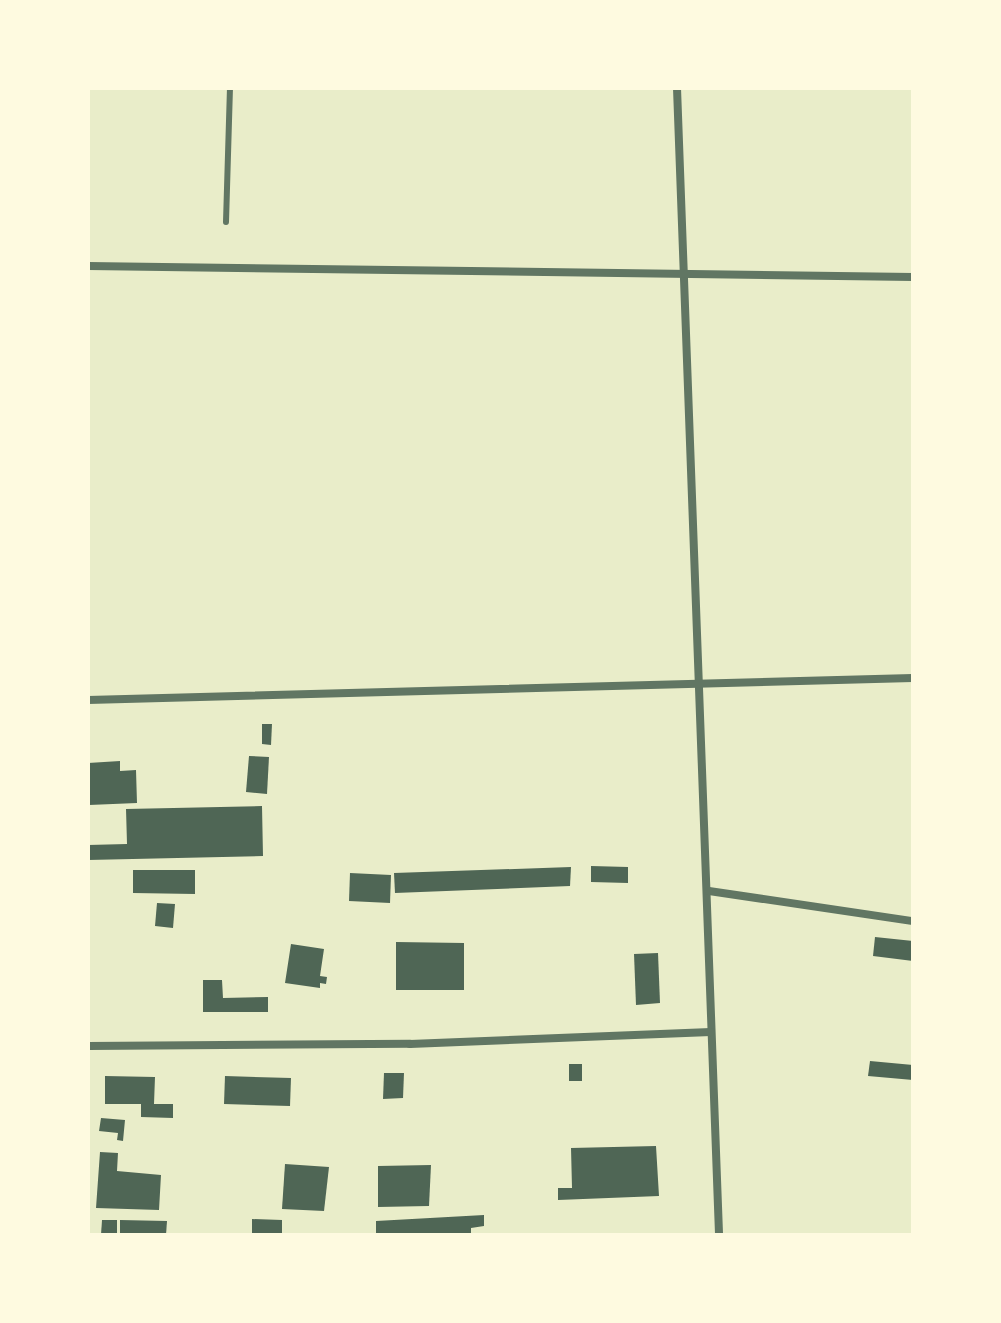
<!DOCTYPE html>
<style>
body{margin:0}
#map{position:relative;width:1001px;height:1323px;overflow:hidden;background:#e9edc9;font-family:"Source Sans 3",sans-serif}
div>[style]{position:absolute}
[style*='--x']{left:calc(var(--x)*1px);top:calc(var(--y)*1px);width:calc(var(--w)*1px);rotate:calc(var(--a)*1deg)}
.building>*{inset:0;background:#4f6655}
.service>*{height:6px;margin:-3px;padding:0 3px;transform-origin:3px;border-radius:3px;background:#617663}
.minor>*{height:8px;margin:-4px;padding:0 4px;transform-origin:4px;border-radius:4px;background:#617663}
span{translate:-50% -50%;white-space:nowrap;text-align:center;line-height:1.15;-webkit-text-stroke:8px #fefae0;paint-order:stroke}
.frame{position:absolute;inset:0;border:90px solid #fefae0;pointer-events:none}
</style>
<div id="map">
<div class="building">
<div style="clip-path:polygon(262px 724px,272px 724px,271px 745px,262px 744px)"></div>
<div style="clip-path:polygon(249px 756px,269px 757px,267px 794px,246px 792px)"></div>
<div style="clip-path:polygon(120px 761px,120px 771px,136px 770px,137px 803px,89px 805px,88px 763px)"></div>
<div style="clip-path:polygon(262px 806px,263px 856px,88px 860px,88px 845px,127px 844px,126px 809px)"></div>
<div style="clip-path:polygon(591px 866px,628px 867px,628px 883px,591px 882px)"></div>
<div style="clip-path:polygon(571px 867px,570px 886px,395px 893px,394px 873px)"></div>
<div style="clip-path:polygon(133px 870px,195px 870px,195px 894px,133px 893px)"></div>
<div style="clip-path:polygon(350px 873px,391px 875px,390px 903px,349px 901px)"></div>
<div style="clip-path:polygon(157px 903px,175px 904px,173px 928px,155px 926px)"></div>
<div style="clip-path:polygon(875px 937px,913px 941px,913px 961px,873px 956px)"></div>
<div style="clip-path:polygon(396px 942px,464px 943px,464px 990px,396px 990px)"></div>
<div style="clip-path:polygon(291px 944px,324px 949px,320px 976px,327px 977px,326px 984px,320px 983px,320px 988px,285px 983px)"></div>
<div style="clip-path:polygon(658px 953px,660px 1003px,636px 1005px,634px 954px)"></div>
<div style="clip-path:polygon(203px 980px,222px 980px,223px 998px,268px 997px,268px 1012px,203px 1012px)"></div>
<div style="clip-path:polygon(870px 1061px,913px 1065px,913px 1080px,868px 1076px)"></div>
<div style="clip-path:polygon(569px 1064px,582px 1064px,582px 1081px,569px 1081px)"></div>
<div style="clip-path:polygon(384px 1073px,404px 1073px,403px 1098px,383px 1099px)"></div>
<div style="clip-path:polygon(105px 1076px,155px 1077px,154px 1104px,173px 1104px,173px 1118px,141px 1117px,141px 1104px,105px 1104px)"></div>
<div style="clip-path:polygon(225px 1076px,291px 1078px,290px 1106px,224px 1104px)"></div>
<div style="clip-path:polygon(101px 1118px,125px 1120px,123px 1141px,117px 1140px,118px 1133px,99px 1131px)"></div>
<div style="clip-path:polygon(656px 1146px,659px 1196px,558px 1200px,558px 1188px,572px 1188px,571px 1148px)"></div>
<div style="clip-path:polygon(100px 1152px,118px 1153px,117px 1171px,161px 1175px,159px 1210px,96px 1208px)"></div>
<div style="clip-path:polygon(285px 1164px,329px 1167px,324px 1211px,282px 1209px)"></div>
<div style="clip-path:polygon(431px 1165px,429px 1206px,378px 1207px,378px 1166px)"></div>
<div style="clip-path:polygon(484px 1215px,484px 1226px,471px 1228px,471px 1235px,376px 1234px,376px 1221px)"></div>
<div style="clip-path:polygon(252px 1219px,282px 1220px,282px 1235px,252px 1235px)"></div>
<div style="clip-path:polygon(102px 1220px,117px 1220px,117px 1235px,101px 1235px)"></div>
<div style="clip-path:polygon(120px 1220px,167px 1221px,166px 1235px,120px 1235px)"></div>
</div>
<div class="service">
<div style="--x:226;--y:222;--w:134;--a:-88.3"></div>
</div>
<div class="minor">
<div style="--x:677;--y:88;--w:1148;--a:87.9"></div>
<div style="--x:88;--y:266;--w:825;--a:0.76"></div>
<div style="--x:88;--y:700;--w:825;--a:-1.53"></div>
<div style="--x:709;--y:891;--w:206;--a:8.4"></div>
<div style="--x:88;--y:1046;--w:322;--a:-0.4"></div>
<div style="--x:410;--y:1044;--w:301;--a:-2.3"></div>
</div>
<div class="frame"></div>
</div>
